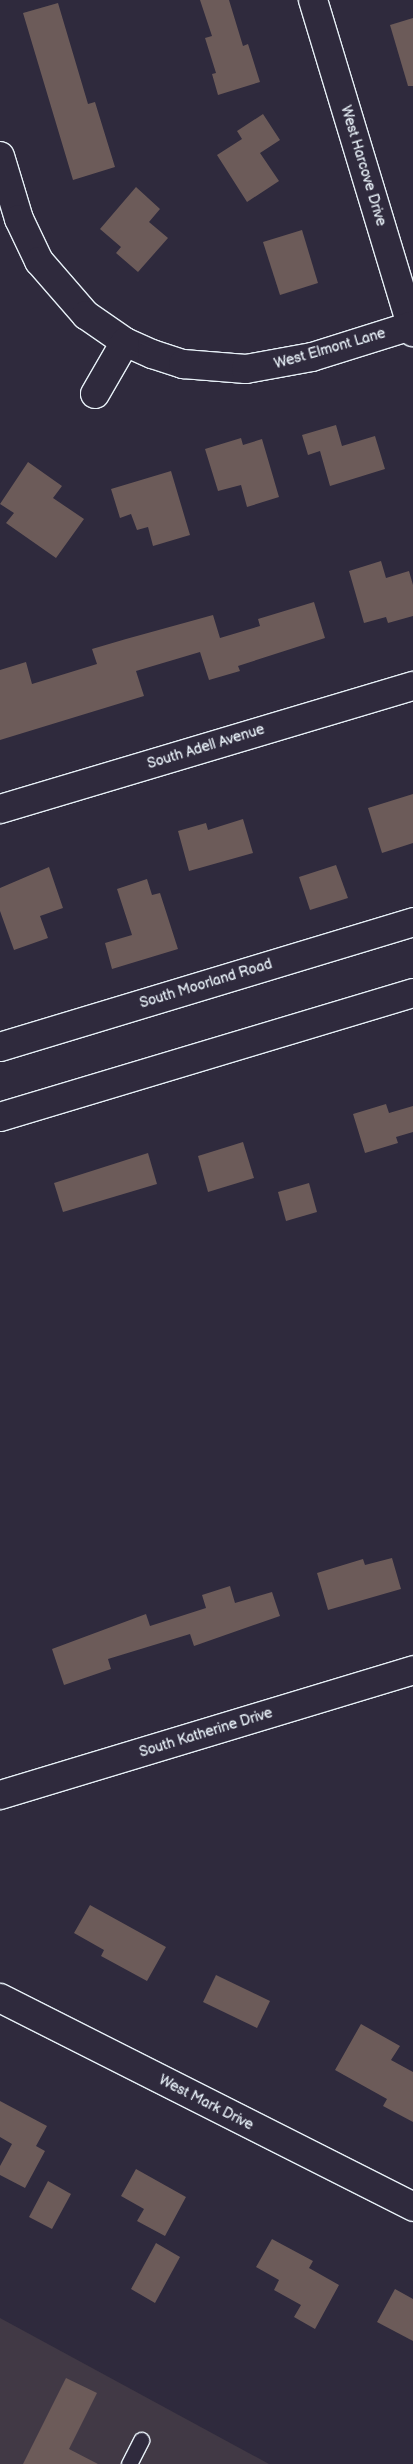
<!DOCTYPE html>
<style>
body{margin:0}
#map{position:relative;width:413px;height:2464px;overflow:hidden;background:#2f2a3d;font-family:"Balsamiq Sans",sans-serif}
div>[style]{position:absolute}
[style*='--x']{left:calc(var(--x)*1px);top:calc(var(--y)*1px);width:calc(var(--w)*1px);rotate:calc(var(--a)*1deg)}
.built>*{inset:0;background:#413945}
.building>*{inset:0;background:#6c5b59}
.roads{filter:drop-shadow(1px 0 #e8f1f8) drop-shadow(-1px 0 #e8f1f8) drop-shadow(0 1px #e8f1f8) drop-shadow(0 -1px #e8f1f8)}
.lane>*{height:15px;margin:-7.5px;padding:0 7.5px;transform-origin:7.5px;border-radius:7.5px;background:#2f2a3d}
.street>*{height:28px;margin:-14px;padding:0 14px;transform-origin:14px;border-radius:14px;background:#2f2a3d}
.secondary>*{height:28px;margin:-14px;padding:0 14px;transform-origin:14px;border-radius:14px;background:#2f2a3d}
span{translate:-50% -50%;white-space:nowrap;text-align:center;line-height:1.15;-webkit-text-stroke:4px #2f2a3d;paint-order:stroke}
.street-label{font-size:14px;color:#e8f1f8}
</style>
<div id="map">
<div class="built">
<div style="clip-path:polygon(0 2318px,269px 2464px,0 2464px)"></div>
</div>
<div class="building">
<div style="clip-path:polygon(200px 0,229px 0,243px 46px,248px 44px,260px 82px,218px 95px,212px 74px,216px 73px,205px 38px,212px 36px)"></div>
<div style="clip-path:polygon(58px 3px,88px 104px,95px 102px,115px 167px,73px 180px,23px 13px)"></div>
<div style="clip-path:polygon(413px 18px,413px 86px,408px 86px,390px 25px)"></div>
<div style="clip-path:polygon(263px 114px,280px 140px,260px 153px,279px 181px,247px 202px,217px 155px,242px 139px,237px 131px)"></div>
<div style="clip-path:polygon(136px 187px,160px 209px,149px 222px,168px 238px,138px 272px,116px 253px,121px 247px,100px 229px)"></div>
<div style="clip-path:polygon(302px 230px,318px 283px,280px 295px,263px 242px)"></div>
<div style="clip-path:polygon(336px 425px,342px 446px,375px 436px,385px 469px,330px 486px,320px 451px,308px 455px,302px 435px)"></div>
<div style="clip-path:polygon(241px 438px,243px 445px,262px 439px,279px 497px,247px 507px,241px 485px,218px 491px,205px 449px)"></div>
<div style="clip-path:polygon(28px 462px,62px 486px,53px 498px,84px 519px,56px 558px,6px 523px,14px 513px,0 504px)"></div>
<div style="clip-path:polygon(171px 471px,190px 535px,153px 546px,148px 527px,137px 530px,131px 514px,120px 518px,111px 489px)"></div>
<div style="clip-path:polygon(381px 561px,386px 578px,409px 571px,413px 585px,413px 616px,388px 623px,386px 617px,364px 623px,349px 571px)"></div>
<div style="clip-path:polygon(314px 602px,325px 638px,238px 666px,240px 671px,209px 680px,200px 652px,136px 671px,144px 696px,0 740px,0 670px,26px 662px,32px 684px,97px 664px,92px 649px,126px 639px,213px 615px,220px 638px,260px 626px,258px 619px)"></div>
<div style="clip-path:polygon(413px 794px,413px 843px,382px 853px,368px 808px)"></div>
<div style="clip-path:polygon(243px 819px,253px 853px,189px 871px,178px 831px,206px 823px,208px 830px)"></div>
<div style="clip-path:polygon(336px 865px,348px 898px,310px 910px,299px 877px)"></div>
<div style="clip-path:polygon(49px 867px,63px 908px,40px 916px,48px 938px,14px 950px,0 911px,0 888px)"></div>
<div style="clip-path:polygon(147px 879px,152px 895px,160px 893px,178px 949px,112px 969px,105px 943px,132px 935px,117px 889px)"></div>
<div style="clip-path:polygon(386px 1104px,389px 1113px,413px 1106px,413px 1132px,396px 1137px,398px 1143px,365px 1153px,353px 1114px)"></div>
<div style="clip-path:polygon(243px 1142px,254px 1178px,208px 1192px,198px 1156px)"></div>
<div style="clip-path:polygon(148px 1153px,157px 1184px,63px 1212px,54px 1183px)"></div>
<div style="clip-path:polygon(309px 1183px,317px 1212px,286px 1221px,278px 1192px)"></div>
<div style="clip-path:polygon(392px 1558px,401px 1589px,328px 1610px,317px 1573px,363px 1559px,365px 1565px)"></div>
<div style="clip-path:polygon(230px 1586px,235px 1603px,272px 1592px,280px 1616px,194px 1646px,190px 1634px,108px 1659px,111px 1669px,64px 1685px,52px 1649px,146px 1614px,150px 1626px,206px 1608px,202px 1595px)"></div>
<div style="clip-path:polygon(90px 1905px,166px 1947px,147px 1981px,101px 1956px,104px 1950px,74px 1933px)"></div>
<div style="clip-path:polygon(216px 1975px,270px 2001px,257px 2028px,203px 2002px)"></div>
<div style="clip-path:polygon(361px 2024px,400px 2046px,391px 2060px,413px 2072px,413px 2122px,383px 2106px,387px 2099px,335px 2070px)"></div>
<div style="clip-path:polygon(0 2101px,47px 2126px,36px 2146px,45px 2151px,25px 2188px,0 2175px,0 2166px,12px 2144px,0 2137px)"></div>
<div style="clip-path:polygon(136px 2169px,186px 2197px,165px 2236px,137px 2221px,144px 2209px,121px 2196px)"></div>
<div style="clip-path:polygon(48px 2181px,71px 2194px,52px 2229px,29px 2217px)"></div>
<div style="clip-path:polygon(272px 2239px,313px 2261px,309px 2268px,339px 2285px,315px 2329px,294px 2317px,301px 2305px,274px 2290px,279px 2280px,256px 2267px)"></div>
<div style="clip-path:polygon(156px 2243px,180px 2257px,155px 2303px,131px 2289px)"></div>
<div style="clip-path:polygon(395px 2289px,413px 2299px,413px 2341px,377px 2322px)"></div>
<div style="clip-path:polygon(66px 2378px,97px 2393px,69px 2449px,98px 2464px,23px 2464px)"></div>
</div>
<div class="roads">
<div class="lane">
<div style="--x:129;--y:2464;--w:27;--a:-63"></div>
</div>
<div class="street">
<div style="--x:313;--y:0;--w:347;--a:73.2"></div>
<div style="--x:0;--y:156;--w:66;--a:73.2"></div>
<div style="--x:19;--y:219;--w:47;--a:64.5"></div>
<div style="--x:39;--y:261;--w:72;--a:49"></div>
<div style="--x:86;--y:315;--w:47;--a:34.7"></div>
<div style="--x:125;--y:342;--w:30;--a:24"></div>
<div style="--x:152;--y:354;--w:33;--a:18"></div>
<div style="--x:183;--y:364;--w:63;--a:4.5"></div>
<div style="--x:246;--y:369;--w:67;--a:-10.3"></div>
<div style="--x:312;--y:357;--w:104;--a:-17.4"></div>
<div style="--x:95;--y:394;--w:60;--a:-60"></div>
<div style="--x:0;--y:809;--w:431;--a:-16.6"></div>
<div style="--x:0;--y:1795;--w:432;--a:-16.8"></div>
<div style="--x:0;--y:1998;--w:463;--a:26.8"></div>
</div>
<div class="secondary">
<div style="--x:0;--y:1047;--w:432;--a:-16.8"></div>
<div style="--x:0;--y:1117;--w:431;--a:-16.7"></div>
</div>
</div>
<div class="street-label">
<span style="left:363px;top:166px;rotate:73deg">West Harcove Drive</span>
<span style="left:330px;top:349px;rotate:-16deg">West Elmont Lane</span>
<span style="left:206px;top:747px;rotate:-17deg">South Adell Avenue</span>
<span style="left:206px;top:984px;rotate:-17deg">South Moorland Road</span>
<span style="left:206px;top:1733px;rotate:-17deg">South Katherine Drive</span>
<span style="left:206px;top:2103px;rotate:27deg">West Mark Drive</span>
</div>
</div>
